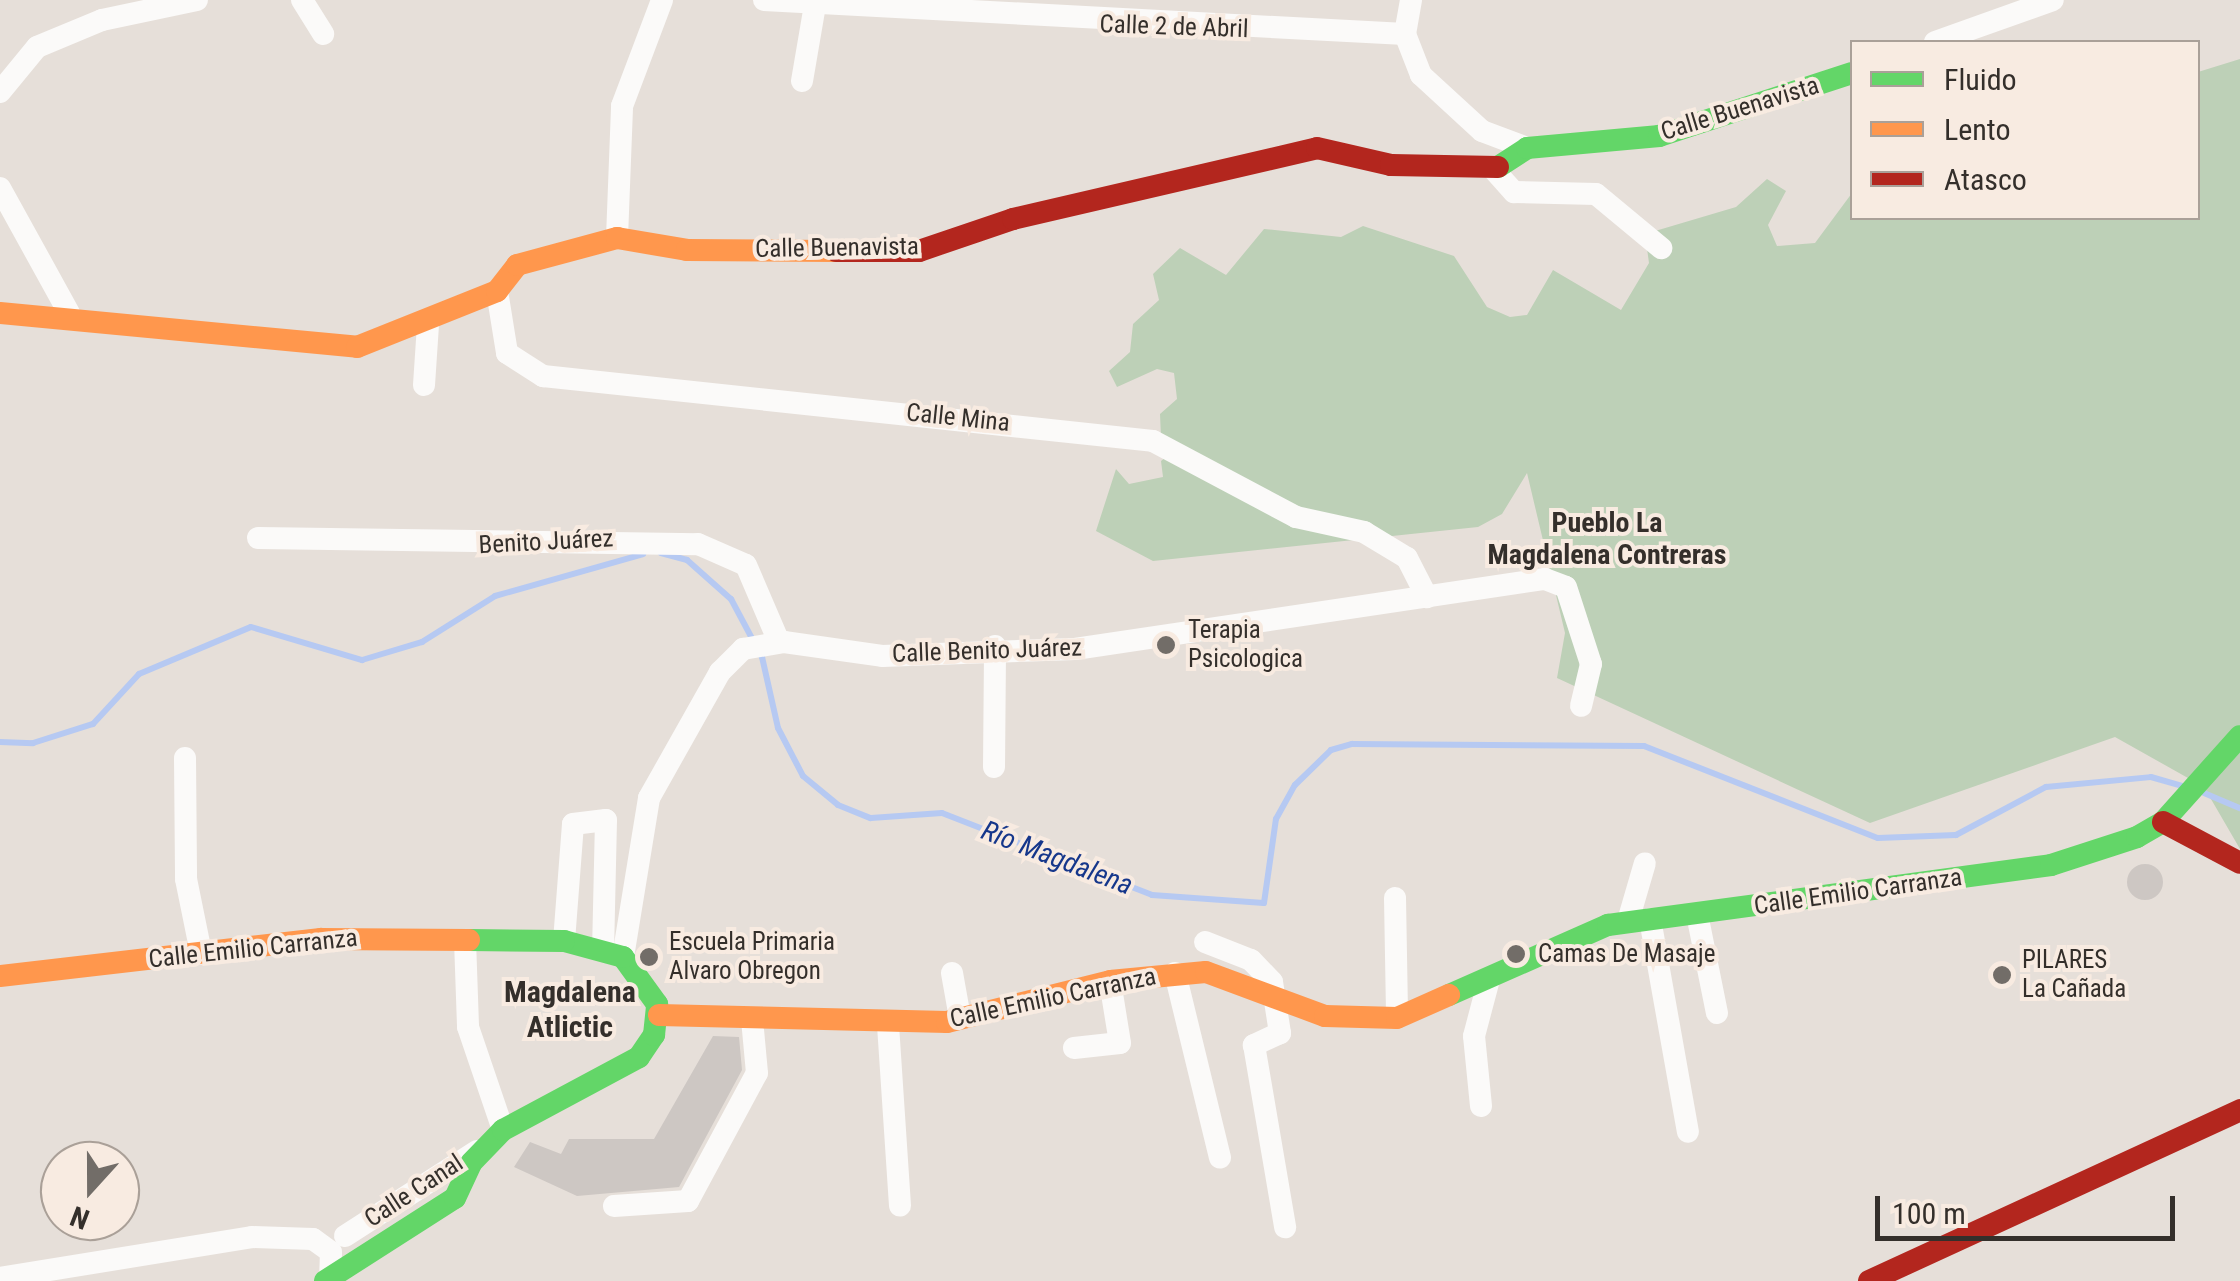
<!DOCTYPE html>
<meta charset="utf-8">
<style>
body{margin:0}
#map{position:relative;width:2240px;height:1281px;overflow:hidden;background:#e6dfd9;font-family:"Roboto Condensed",sans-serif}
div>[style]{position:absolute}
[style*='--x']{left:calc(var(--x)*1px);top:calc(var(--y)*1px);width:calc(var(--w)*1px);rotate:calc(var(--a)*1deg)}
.green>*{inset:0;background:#bdd0b7}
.stream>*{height:6px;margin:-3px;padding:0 3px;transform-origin:3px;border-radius:3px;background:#b6c9f2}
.building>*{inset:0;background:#cdc7c3}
.round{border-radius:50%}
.street>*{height:22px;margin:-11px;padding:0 11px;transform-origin:11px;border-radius:11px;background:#fbfaf9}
.fast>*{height:22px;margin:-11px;padding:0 11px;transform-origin:11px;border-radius:11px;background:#63d668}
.slow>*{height:22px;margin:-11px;padding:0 11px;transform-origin:11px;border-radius:11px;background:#ff974d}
.jam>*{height:22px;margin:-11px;padding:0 11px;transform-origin:11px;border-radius:11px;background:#b3261e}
.dots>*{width:28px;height:28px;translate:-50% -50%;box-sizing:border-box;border:5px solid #f8ebe1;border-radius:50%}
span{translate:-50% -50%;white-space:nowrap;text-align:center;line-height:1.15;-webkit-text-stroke:8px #f8ebe1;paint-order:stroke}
.street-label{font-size:25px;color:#342f2b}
.poi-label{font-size:25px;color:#342f2b}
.left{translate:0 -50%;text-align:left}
.neighbourhood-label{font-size:28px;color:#342f2b;font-weight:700}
.water-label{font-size:28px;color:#16378b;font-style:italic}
.quarter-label{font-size:30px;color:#342f2b;font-weight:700}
.legend{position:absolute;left:1850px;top:40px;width:350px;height:180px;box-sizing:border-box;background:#f8ebe1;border:2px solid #aaa098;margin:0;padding:12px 18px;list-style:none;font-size:30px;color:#342f2b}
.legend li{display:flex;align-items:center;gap:20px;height:50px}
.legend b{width:50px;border:2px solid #aaa098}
.north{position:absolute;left:40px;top:1141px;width:100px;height:100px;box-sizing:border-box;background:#f8ebe1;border:2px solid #aaa098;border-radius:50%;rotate:201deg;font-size:28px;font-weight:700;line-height:40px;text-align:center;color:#342f2b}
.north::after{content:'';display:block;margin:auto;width:35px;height:45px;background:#726d68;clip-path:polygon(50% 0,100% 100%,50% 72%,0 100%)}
.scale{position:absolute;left:1875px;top:1196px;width:300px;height:45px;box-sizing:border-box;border:5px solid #342f2b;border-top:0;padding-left:12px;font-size:30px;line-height:35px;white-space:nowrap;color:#342f2b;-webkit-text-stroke:8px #f8ebe1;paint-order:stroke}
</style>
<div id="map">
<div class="green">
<div style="clip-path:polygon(2240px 59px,2240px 849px,2204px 787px,2115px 737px,1870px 823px,1557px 678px,1565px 633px,1527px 473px,1502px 514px,1478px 527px,1153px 561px,1096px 531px,1116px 469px,1129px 484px,1163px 477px,1161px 461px,1176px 449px,1161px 437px,1160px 414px,1177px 399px,1174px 373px,1157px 369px,1117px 387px,1109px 371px,1130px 352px,1133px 324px,1159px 300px,1153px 274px,1180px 248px,1226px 275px,1264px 229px,1341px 237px,1363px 226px,1454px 256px,1487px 307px,1510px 317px,1527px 315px,1553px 270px,1621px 310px,1649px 263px,1645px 234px,1736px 207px,1767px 179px,1786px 191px,1768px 225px,1777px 246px,1815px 243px,1852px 193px,1852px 218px,2198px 218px,2198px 72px)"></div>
</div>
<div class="stream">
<div style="--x:661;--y:553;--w:27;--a:15"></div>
<div style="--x:687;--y:560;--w:59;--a:41.6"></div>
<div style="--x:731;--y:599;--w:66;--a:61.9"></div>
<div style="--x:762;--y:657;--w:73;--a:77.3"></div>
<div style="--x:778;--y:728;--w:54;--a:62.5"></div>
<div style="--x:803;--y:776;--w:45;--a:39.6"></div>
<div style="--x:838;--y:805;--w:35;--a:22"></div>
<div style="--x:871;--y:818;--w:71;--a:-4"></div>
<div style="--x:942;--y:813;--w:225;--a:21.3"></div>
<div style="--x:1152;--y:895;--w:112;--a:4.1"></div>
<div style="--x:1264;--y:903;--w:85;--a:-81.9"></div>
<div style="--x:1276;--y:819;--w:39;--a:-61"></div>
<div style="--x:1295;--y:785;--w:50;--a:-44.2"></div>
<div style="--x:1331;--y:750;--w:22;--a:-16"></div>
<div style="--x:1352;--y:744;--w:292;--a:0.4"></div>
<div style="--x:1644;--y:746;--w:251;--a:21.5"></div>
<div style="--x:1878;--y:838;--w:78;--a:-2.2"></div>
<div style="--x:1956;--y:835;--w:102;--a:-28.1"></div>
<div style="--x:2046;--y:787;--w:105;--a:-5.4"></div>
<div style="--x:2151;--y:777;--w:33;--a:16"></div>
<div style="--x:0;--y:742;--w:33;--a:2"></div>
<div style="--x:33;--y:743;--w:63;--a:-17.6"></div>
<div style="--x:93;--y:724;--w:68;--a:-47.4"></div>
<div style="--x:139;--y:674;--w:121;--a:-22.8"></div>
<div style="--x:251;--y:627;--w:116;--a:16.6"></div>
<div style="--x:362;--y:660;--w:63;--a:-16.7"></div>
<div style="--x:422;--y:642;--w:86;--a:-32.2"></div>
<div style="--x:495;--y:596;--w:154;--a:-15.8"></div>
<div style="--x:2204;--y:793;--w:39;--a:23"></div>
</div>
<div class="building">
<div class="round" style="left:2127px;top:864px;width:36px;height:36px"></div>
<div style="clip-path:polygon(713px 1036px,739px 1037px,742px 1070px,679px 1187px,577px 1196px,514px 1167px,530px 1142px,561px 1154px,569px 1139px,654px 1139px)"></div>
</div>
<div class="street">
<div style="--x:302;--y:0;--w:40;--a:58"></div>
<div style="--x:764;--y:0;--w:642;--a:3.04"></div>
<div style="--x:1411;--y:0;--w:35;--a:100"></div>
<div style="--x:1405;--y:34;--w:44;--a:68.7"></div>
<div style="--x:1421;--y:75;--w:83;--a:42.6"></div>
<div style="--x:1482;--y:131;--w:48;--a:20.7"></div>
<div style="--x:1935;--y:42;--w:125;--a:-19.6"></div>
<div style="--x:802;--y:81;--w:77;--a:-80.3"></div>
<div style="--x:0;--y:92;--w:58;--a:-50.6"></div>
<div style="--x:37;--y:47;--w:70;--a:-22.6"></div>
<div style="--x:102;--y:20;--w:97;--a:-11.9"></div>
<div style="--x:1494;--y:170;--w:30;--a:48"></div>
<div style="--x:1514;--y:192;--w:82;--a:1.4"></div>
<div style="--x:1596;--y:194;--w:85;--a:39.7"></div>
<div style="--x:0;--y:188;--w:143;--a:61.1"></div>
<div style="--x:617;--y:238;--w:132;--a:-87.8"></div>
<div style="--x:622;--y:106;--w:113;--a:-69.3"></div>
<div style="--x:497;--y:291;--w:63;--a:80.8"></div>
<div style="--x:507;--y:353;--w:43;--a:32.6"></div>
<div style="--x:543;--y:376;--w:613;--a:6.08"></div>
<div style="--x:1153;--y:441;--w:162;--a:28"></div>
<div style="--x:1296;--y:517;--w:70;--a:12.4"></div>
<div style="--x:1364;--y:532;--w:50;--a:31.2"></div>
<div style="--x:1407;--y:558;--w:44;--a:62.9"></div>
<div style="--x:424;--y:385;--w:61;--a:-86.2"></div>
<div style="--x:258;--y:538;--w:440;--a:0.8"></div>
<div style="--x:698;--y:544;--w:52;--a:23.6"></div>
<div style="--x:746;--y:565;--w:84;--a:66.8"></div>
<div style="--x:185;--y:758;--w:121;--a:89.5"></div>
<div style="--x:186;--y:879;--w:76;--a:78.5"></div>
<div style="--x:994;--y:767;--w:121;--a:-89.5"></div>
<div style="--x:1395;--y:898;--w:120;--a:89"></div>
<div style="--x:1697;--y:914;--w:101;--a:78.6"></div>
<div style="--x:1650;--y:919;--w:216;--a:79.9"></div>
<div style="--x:1628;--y:921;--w:60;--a:-73.7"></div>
<div style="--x:465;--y:940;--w:87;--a:88"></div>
<div style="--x:468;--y:1027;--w:109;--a:71.2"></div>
<div style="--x:564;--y:941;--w:117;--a:-85.6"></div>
<div style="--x:573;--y:824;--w:33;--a:-7"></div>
<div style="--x:606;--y:820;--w:128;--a:91.3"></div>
<div style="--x:1205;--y:942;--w:49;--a:21.4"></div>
<div style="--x:1251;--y:960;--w:30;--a:46"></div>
<div style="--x:1272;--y:982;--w:52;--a:81.1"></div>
<div style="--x:1280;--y:1033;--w:29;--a:155"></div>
<div style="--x:1254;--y:1045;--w:185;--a:80.3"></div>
<div style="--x:623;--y:957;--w:161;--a:-80.7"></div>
<div style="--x:649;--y:798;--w:145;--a:-60.6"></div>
<div style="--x:720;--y:672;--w:33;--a:-45"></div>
<div style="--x:743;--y:649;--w:42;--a:-9.7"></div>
<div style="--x:784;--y:642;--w:99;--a:8.1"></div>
<div style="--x:882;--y:656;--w:193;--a:-2.1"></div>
<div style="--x:1075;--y:649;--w:475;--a:-8.5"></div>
<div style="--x:1545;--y:579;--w:22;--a:21"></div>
<div style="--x:1566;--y:587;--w:81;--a:72"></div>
<div style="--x:1591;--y:664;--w:43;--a:103.4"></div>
<div style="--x:952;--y:973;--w:46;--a:79.9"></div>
<div style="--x:1175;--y:973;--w:190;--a:76.3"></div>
<div style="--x:888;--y:1025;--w:181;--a:86.2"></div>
<div style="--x:1074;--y:1048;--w:46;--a:-6.2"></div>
<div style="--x:1120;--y:1043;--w:63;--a:-99.2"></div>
<div style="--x:1481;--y:1106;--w:70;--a:-95.7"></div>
<div style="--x:1474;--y:1036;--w:55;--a:-75.2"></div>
<div style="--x:614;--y:1206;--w:74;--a:-3.9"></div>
<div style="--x:688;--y:1201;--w:145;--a:-61.7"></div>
<div style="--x:757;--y:1073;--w:54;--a:-95.3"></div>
<div style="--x:345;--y:1236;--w:157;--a:-32.8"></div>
<div style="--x:0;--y:1278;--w:255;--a:-9.2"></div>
<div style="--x:252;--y:1237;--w:61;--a:1.9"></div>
<div style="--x:313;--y:1239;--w:22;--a:36"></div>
<div style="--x:331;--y:1252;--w:27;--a:92"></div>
</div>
<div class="fast">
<div style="--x:1498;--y:167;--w:35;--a:-33"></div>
<div style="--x:1527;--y:148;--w:133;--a:-5.2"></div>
<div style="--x:1659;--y:136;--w:203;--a:-18.1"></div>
<div style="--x:1449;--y:995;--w:174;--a:-23.8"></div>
<div style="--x:1608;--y:925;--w:447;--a:-7.7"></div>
<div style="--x:2051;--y:865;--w:90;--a:-18"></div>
<div style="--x:2137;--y:837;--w:30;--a:-30"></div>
<div style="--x:2163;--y:822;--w:115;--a:-48.2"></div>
<div style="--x:325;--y:1281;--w:154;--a:-32.6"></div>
<div style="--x:455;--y:1198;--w:38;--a:-65"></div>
<div style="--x:471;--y:1163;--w:46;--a:-45.9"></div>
<div style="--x:503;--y:1130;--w:154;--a:-28.2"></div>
<div style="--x:639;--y:1057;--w:27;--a:-56"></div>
<div style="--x:654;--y:1035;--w:31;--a:-84"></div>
<div style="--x:657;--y:1004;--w:58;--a:-125.9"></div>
<div style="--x:623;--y:957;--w:61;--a:-164.8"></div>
<div style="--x:564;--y:941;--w:95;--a:-179.4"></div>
</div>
<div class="slow">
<div style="--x:0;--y:313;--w:359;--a:5.4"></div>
<div style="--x:357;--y:347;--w:151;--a:-21.8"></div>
<div style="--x:497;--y:291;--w:33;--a:-52"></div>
<div style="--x:517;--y:265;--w:104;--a:-15.1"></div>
<div style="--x:617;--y:238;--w:71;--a:9.7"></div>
<div style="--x:687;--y:250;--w:149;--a:0.4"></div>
<div style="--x:0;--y:976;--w:323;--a:-6.6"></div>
<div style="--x:321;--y:939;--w:148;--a:0.4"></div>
<div style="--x:659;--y:1015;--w:288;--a:1.4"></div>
<div style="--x:947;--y:1022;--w:168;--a:-14.1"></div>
<div style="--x:1110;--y:981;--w:96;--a:-5.4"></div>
<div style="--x:1206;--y:972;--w:127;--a:20.3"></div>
<div style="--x:1325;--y:1016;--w:72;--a:1.6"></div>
<div style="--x:1397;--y:1018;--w:57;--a:-23.9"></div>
</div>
<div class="jam">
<div style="--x:836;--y:251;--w:83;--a:0"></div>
<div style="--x:919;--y:251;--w:99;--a:-18.8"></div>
<div style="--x:1013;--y:219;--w:312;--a:-13.1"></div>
<div style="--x:1317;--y:148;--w:76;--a:12.9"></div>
<div style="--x:1391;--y:165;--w:107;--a:1.1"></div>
<div style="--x:2163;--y:822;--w:87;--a:28"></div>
<div style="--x:1869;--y:1281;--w:409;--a:-24.7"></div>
</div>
<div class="dots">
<div style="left:1166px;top:645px;background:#726d68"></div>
<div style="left:1516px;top:954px;background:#726d68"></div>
<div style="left:649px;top:957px;background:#726d68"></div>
<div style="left:2002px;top:975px;background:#726d68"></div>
</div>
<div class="street-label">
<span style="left:1174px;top:27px;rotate:2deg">Calle 2 de Abril</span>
<span style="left:1740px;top:109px;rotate:-17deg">Calle Buenavista</span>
<span style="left:837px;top:248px;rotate:-1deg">Calle Buenavista</span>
<span style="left:958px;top:418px;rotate:6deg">Calle Mina</span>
<span style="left:546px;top:542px;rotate:-3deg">Benito Juárez</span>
<span style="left:987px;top:651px;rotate:-2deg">Calle Benito Juárez</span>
<span style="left:1858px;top:892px;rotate:-8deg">Calle Emilio Carranza</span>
<span style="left:253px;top:949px;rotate:-6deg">Calle Emilio Carranza</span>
<span style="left:1053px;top:998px;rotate:-12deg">Calle Emilio Carranza</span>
<span style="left:414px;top:1191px;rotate:-33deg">Calle Canal</span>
</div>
<div class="poi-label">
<span class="left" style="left:1188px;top:645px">Terapia<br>Psicologica</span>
<span class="left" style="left:669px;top:957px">Escuela Primaria<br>Alvaro Obregon</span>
<span class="left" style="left:1538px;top:954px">Camas De Masaje</span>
<span class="left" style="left:2022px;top:975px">PILARES<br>La Cañada</span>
</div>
<div class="neighbourhood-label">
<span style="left:1607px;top:539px">Pueblo La<br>Magdalena Contreras</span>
</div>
<div class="water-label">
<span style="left:1057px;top:858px;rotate:21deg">Río Magdalena</span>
</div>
<div class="quarter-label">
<span style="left:570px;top:1009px">Magdalena<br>Atlictic</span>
</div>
<ul class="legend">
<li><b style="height:12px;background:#63d668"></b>Fluido</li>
<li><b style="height:12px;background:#ff974d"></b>Lento</li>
<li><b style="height:12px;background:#b3261e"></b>Atasco</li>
</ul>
<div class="north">N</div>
<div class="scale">100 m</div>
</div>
